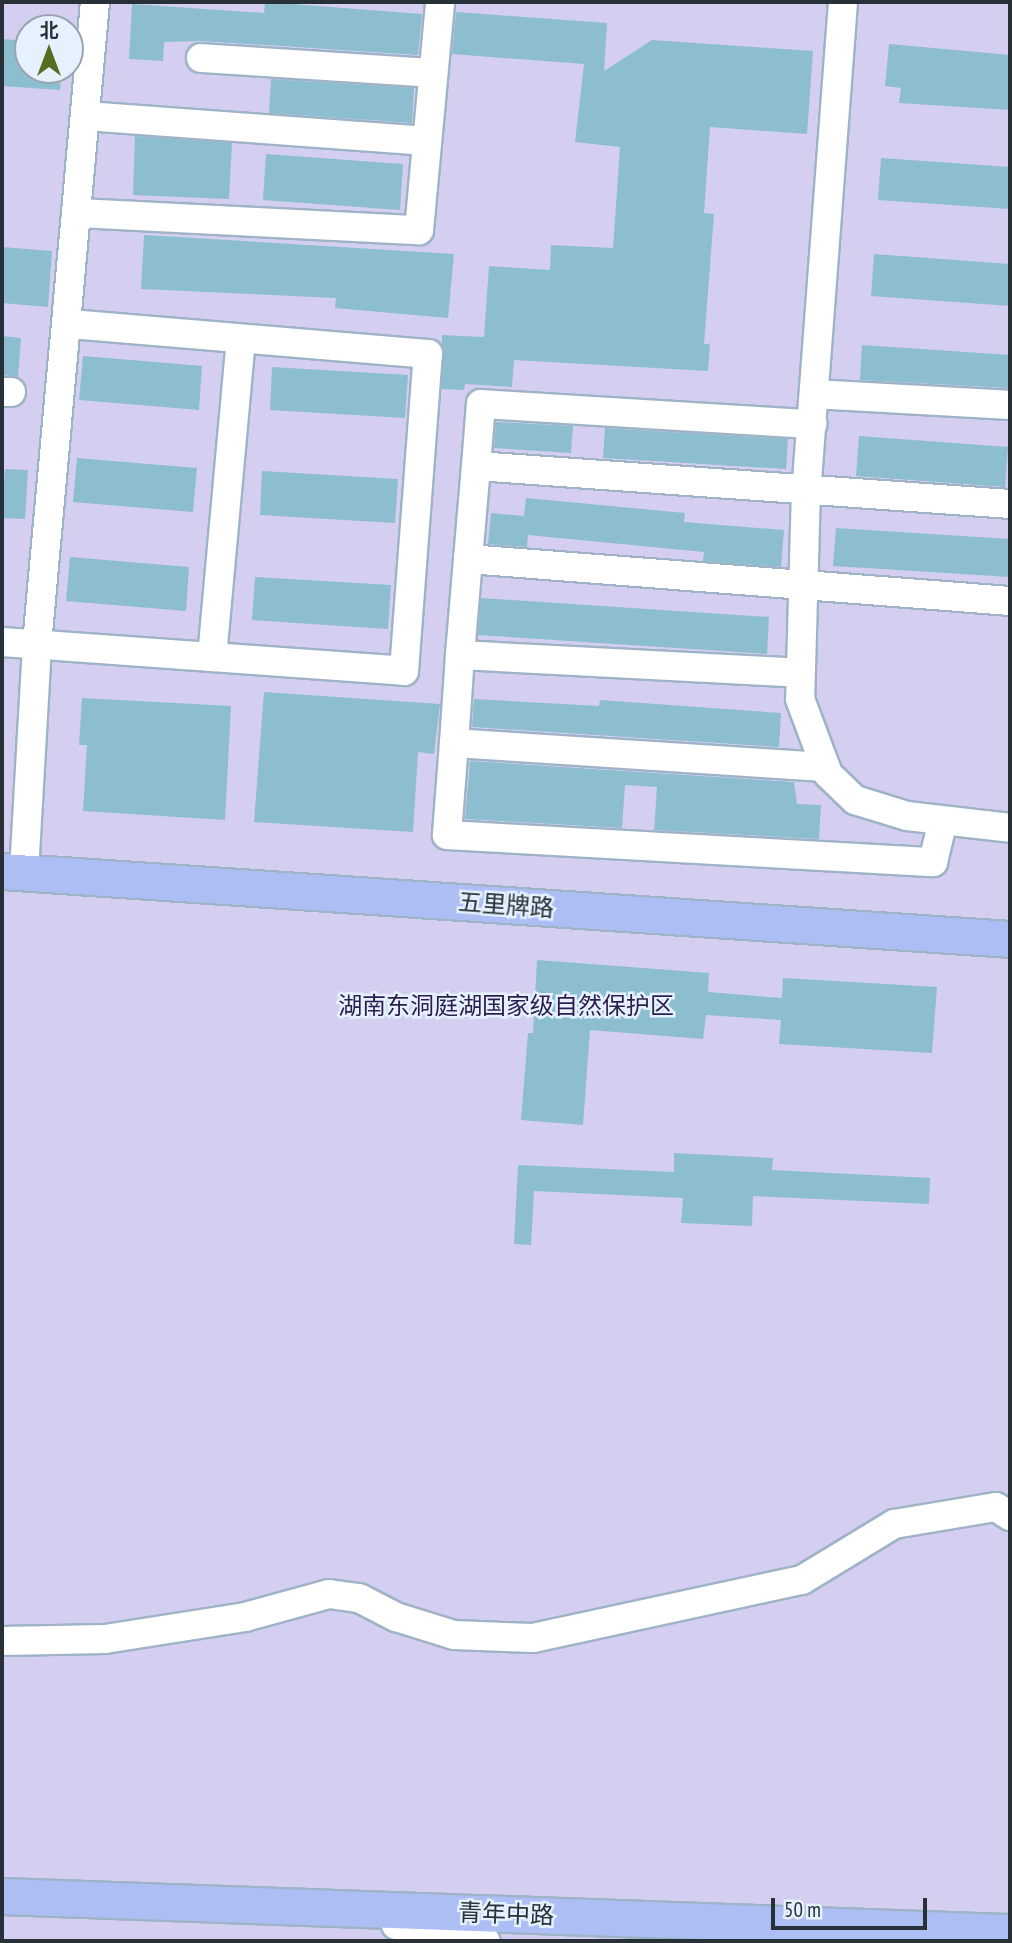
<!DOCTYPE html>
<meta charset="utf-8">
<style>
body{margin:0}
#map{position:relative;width:1012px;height:1943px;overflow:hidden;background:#d0e6fa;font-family:"PT Sans Narrow","Noto Sans SC",sans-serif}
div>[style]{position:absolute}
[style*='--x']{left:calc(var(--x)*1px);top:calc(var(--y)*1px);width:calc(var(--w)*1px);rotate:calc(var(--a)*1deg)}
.green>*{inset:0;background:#d4cef1}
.building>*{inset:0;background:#8cbed0}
.roads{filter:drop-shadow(2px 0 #9fb3c6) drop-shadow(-2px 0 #9fb3c6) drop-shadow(0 2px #9fb3c6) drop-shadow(0 -2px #9fb3c6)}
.minor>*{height:28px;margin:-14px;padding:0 14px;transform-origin:14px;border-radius:14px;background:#fff}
.major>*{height:35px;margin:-17.5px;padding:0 17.5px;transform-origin:17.5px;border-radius:17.5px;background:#adbef5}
span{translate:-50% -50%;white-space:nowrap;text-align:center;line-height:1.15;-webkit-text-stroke:5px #e5f2fe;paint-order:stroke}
.street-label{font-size:24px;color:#283038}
.park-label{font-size:24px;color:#2d1d4f}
.frame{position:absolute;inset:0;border:4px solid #283038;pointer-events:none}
.north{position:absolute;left:14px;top:14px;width:70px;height:70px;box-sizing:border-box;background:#e5f2fe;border:2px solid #99a4af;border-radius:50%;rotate:0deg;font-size:19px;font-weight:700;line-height:28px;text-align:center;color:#283038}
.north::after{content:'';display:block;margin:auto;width:24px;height:32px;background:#546e21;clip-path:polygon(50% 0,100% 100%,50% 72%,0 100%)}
.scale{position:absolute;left:771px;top:1898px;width:156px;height:32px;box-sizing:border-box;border:4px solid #283038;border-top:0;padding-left:9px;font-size:21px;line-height:24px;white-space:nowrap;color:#283038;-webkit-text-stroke:5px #e5f2fe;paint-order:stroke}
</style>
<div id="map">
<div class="green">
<div style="clip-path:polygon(evenodd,2px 2px,1010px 2px,1010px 1941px,2px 1941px,2px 2px,28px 28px,70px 28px,70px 70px,28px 70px,28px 28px)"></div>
</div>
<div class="building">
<div style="clip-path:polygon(265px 2px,422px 14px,418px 55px,202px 41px,164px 42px,163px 61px,129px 59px,132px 4px,264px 13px)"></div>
<div style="clip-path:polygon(456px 12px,607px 23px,604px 71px,652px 40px,813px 51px,807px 134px,710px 127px,704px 213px,714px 214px,704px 344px,710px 344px,708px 371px,514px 360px,512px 387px,465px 384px,464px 390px,442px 389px,442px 335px,484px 337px,489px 266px,550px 270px,551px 245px,613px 248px,620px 147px,575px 142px,584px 64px,452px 54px)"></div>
<div style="clip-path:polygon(2px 39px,28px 41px,28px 70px,61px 72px,60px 90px,2px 86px)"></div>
<div style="clip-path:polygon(889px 44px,1010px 55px,1010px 110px,899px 103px,901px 88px,885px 86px)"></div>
<div style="clip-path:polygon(271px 79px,414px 88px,412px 123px,269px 113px)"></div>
<div style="clip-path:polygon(135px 136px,232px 143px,229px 199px,133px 195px)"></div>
<div style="clip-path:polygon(266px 154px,403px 164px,400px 210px,263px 200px)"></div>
<div style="clip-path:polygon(881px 158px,1010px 167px,1010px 209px,878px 200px)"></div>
<div style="clip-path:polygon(144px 235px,454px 254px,448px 318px,335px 308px,336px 298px,141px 289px)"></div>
<div style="clip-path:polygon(2px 247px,52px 251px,48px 307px,2px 303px)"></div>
<div style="clip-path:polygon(874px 254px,1010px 264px,1010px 306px,871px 296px)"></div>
<div style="clip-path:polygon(2px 336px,21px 338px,18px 377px,2px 375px)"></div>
<div style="clip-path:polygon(862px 345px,1010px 355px,1009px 388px,860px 380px)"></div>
<div style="clip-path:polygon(83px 356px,202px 366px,199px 410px,79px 400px)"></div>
<div style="clip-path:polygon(272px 367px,408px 375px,405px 418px,270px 410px)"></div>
<div style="clip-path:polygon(496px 422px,573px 426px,571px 453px,494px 448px)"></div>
<div style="clip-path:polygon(605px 428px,788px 439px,786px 469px,603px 458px)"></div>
<div style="clip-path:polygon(859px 436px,1008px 447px,1005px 487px,856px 476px)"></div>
<div style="clip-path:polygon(77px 458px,197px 468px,193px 512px,73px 502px)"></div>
<div style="clip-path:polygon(5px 469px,28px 470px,25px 519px,2px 518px)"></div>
<div style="clip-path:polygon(262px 471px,398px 479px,395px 523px,260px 515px)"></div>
<div style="clip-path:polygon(526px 498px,685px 513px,684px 522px,784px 530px,781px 567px,703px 561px,704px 552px,528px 535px,527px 547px,488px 544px,491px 513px,524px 516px)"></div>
<div style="clip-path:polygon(836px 528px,1010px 539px,1010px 577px,833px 566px)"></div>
<div style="clip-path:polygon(70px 557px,189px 567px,186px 611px,66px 601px)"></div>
<div style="clip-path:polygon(255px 577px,391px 585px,388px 629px,252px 620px)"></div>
<div style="clip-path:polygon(481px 598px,769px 617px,767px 654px,478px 635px)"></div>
<div style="clip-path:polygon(264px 692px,440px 704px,434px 754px,418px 752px,413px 832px,254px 822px)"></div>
<div style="clip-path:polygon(82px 698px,231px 706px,225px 820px,83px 811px,87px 745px,79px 745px)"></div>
<div style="clip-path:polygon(474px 699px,599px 706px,600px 700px,781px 713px,779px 747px,472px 727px)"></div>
<div style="clip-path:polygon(470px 761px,794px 782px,797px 804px,821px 805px,819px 839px,654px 830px,657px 787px,625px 785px,622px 828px,465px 819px)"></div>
<div style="clip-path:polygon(537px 960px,709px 973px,708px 992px,782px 998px,783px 978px,937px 987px,932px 1053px,779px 1044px,781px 1020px,706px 1015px,703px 1039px,590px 1030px,583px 1125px,521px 1120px,528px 1033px,533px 1033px)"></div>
<div style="clip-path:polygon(674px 1153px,773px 1158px,772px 1170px,930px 1178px,929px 1204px,753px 1196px,752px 1226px,681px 1223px,683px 1198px,534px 1191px,531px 1245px,514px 1244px,518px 1165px,674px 1172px)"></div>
</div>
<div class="roads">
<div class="minor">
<div style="--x:843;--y:2;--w:489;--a:94.3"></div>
<div style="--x:806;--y:490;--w:209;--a:91.6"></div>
<div style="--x:800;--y:699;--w:80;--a:69.5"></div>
<div style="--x:828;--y:774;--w:37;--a:44"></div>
<div style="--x:855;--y:800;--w:54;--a:17.1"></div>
<div style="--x:907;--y:816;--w:104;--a:6.6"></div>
<div style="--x:201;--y:58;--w:232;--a:3.7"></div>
<div style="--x:86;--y:116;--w:342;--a:4.2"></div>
<div style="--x:78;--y:213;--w:341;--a:2.9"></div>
<div style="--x:419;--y:230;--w:229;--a:-84.7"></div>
<div style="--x:2;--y:392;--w:9;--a:0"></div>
<div style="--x:814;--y:394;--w:196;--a:3.2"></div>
<div style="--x:476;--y:466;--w:62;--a:-85.4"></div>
<div style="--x:481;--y:404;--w:332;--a:3.5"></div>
<div style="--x:1010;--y:504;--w:535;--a:-175.93"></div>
<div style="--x:476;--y:466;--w:93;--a:94.9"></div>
<div style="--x:468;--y:559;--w:544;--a:4.43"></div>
<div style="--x:468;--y:559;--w:96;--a:94.8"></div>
<div style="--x:460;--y:655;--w:340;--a:3"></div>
<div style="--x:2;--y:642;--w:403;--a:4.1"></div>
<div style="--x:404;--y:671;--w:318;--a:-85.7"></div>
<div style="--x:428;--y:354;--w:360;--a:-175.2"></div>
<div style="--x:460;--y:655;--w:88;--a:93.9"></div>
<div style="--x:454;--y:743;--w:372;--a:3.7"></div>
<div style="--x:212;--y:657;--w:319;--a:-84.8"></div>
<div style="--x:454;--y:743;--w:92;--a:94.4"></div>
<div style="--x:447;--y:835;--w:487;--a:3.2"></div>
<div style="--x:933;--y:862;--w:43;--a:-76.6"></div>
<div style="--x:24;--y:872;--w:228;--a:-86.7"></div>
<div style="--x:37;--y:644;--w:645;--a:-84.84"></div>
<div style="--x:2;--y:1641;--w:103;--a:-1.1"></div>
<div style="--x:105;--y:1639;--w:142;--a:-8.9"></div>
<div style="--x:245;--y:1617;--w:87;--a:-15.3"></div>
<div style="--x:329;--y:1594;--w:30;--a:8"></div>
<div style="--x:359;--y:1598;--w:42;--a:27.2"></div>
<div style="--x:396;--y:1617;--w:61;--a:17.2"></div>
<div style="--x:454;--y:1635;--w:79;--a:2.2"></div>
<div style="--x:533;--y:1638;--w:275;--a:-12.2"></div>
<div style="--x:802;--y:1580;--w:108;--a:-31.3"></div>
<div style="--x:894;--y:1524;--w:103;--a:-9.5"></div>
<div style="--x:996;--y:1507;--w:17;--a:33"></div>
<div style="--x:390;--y:1910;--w:16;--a:68"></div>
<div style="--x:396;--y:1925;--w:91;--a:10.1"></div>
</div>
<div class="major">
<div style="--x:2;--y:871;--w:1010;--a:3.86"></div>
<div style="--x:2;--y:1896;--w:1009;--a:2.05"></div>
</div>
</div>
<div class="street-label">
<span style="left:506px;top:905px;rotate:4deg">五里牌路</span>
<span style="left:506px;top:1914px;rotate:2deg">青年中路</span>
</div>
<div class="park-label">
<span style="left:506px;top:1006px">湖南东洞庭湖国家级自然保护区</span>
</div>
<div class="frame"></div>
<div class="north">北</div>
<div class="scale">50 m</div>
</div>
